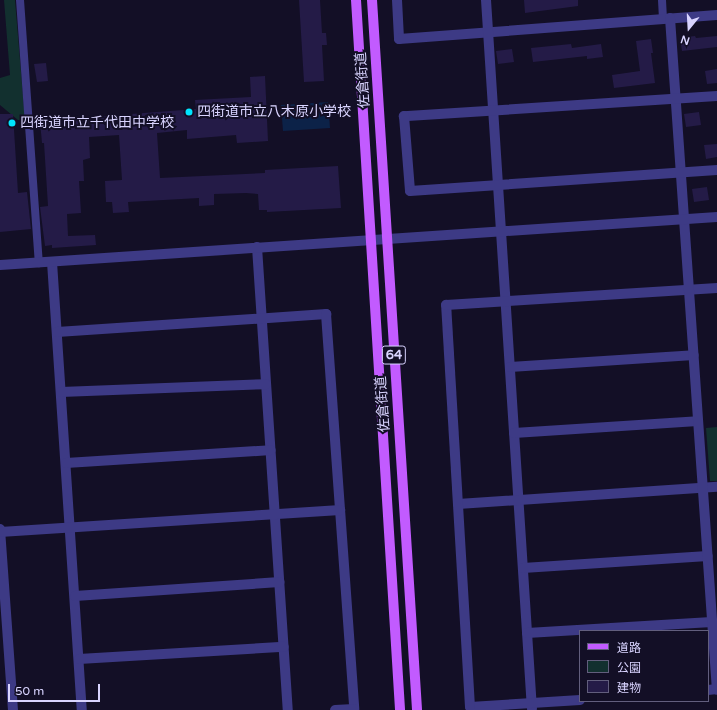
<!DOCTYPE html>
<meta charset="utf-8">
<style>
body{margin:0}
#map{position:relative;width:717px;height:710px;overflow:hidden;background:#130f26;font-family:"Varela Round","Noto Sans JP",sans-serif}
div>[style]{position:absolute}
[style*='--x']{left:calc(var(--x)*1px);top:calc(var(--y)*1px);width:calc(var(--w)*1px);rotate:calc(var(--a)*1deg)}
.green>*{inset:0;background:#12302f}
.water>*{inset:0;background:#0c2248}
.building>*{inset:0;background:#241b47}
.pedestrian>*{height:8px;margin:-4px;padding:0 4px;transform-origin:4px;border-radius:4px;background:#3d3a85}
.minor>*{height:10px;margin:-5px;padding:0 5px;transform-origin:5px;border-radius:5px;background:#3d3a85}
.tertiary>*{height:10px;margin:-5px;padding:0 5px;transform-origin:5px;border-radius:5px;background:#3d3a85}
.primary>*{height:10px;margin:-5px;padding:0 5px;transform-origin:5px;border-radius:5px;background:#c25bff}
.dots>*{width:11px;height:11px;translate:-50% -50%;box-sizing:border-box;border:2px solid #130f26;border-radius:50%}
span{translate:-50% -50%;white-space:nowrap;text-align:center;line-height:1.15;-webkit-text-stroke:4px #130f26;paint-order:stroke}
.shield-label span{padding:1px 3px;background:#130f26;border:1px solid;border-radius:3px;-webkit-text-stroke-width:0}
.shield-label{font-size:13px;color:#d9d4ff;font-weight:700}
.street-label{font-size:14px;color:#d9d4ff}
.poi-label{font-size:14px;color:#d9d4ff}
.left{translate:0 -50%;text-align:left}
.legend{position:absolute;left:579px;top:630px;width:130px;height:72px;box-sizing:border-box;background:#130f26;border:1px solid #625e7d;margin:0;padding:5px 7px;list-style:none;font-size:12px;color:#d9d4ff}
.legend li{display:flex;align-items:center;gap:8px;height:20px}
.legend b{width:20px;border:1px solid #625e7d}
.north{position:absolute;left:669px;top:8px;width:40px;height:40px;-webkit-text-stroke:3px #130f26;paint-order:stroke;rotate:198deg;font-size:11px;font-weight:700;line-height:16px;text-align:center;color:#d9d4ff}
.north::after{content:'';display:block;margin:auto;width:14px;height:18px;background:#d9d4ff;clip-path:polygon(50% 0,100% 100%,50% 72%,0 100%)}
.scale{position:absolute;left:8px;top:684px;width:92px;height:18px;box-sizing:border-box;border:2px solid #d9d4ff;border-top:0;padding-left:5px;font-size:12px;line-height:14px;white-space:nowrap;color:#d9d4ff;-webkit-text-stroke:3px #130f26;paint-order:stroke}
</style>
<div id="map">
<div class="green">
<div style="clip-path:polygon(4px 0,15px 0,25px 120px,18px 120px,0 105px,0 78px,10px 75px)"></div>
<div style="clip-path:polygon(717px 427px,717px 481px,710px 481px,706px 428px)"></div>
</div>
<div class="water">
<div style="clip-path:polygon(328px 102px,330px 128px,283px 131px,281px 105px)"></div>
</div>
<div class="building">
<div style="clip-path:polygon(299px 0,320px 0,322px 33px,326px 33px,327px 45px,322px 45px,324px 81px,304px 82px)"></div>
<div style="clip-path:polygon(524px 0,578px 0,578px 6px,525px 13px)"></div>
<div style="clip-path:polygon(695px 36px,696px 38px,717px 36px,717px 47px,682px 51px,680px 38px)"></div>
<div style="clip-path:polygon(651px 39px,653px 53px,651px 53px,655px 83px,614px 88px,612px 75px,640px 71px,636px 41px)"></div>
<div style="clip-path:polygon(571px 44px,572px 48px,601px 44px,603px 57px,587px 59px,587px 56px,533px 62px,531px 48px)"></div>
<div style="clip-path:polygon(512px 49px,514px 62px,498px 64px,496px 51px)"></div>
<div style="clip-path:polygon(46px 63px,48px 81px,37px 82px,34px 64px)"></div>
<div style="clip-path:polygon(717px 69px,717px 83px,707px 84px,705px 71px)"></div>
<div style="clip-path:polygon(265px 76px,268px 141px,237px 143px,236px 135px,187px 139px,187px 130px,157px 133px,160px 178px,265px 173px,265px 170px,338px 166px,341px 208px,267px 212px,267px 210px,259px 210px,258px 194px,246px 193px,214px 194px,214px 205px,199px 206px,199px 198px,128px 202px,129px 212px,113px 213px,112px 202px,106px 202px,105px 181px,122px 180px,119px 135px,89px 137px,90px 158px,83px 160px,84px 181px,79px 181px,81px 213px,67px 214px,68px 236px,95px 235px,96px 245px,52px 248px,52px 245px,45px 246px,40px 207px,48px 206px,44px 143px,42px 143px,40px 121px,196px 109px,195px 100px,251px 97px,250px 77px)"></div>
<div style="clip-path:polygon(699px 112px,701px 125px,686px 127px,684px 114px)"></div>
<div style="clip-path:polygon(0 114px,13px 114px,18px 193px,27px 192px,31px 229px,0 232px)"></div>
<div style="clip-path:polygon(717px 144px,717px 157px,706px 159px,704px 145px)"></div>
<div style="clip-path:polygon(707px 187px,709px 200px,694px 202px,692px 189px)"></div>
</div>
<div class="pedestrian">
<div style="--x:20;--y:0;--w:264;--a:85.9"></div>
<div style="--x:662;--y:0;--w:18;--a:87"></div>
</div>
<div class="minor">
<div style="--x:397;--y:0;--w:39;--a:87"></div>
<div style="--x:399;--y:39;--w:319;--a:-4.3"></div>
<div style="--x:486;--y:0;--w:710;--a:86.29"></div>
<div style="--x:670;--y:18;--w:201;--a:86"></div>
<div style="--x:717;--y:96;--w:314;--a:176.3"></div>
<div style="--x:404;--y:116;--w:75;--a:85.4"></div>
<div style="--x:410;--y:191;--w:308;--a:-3.9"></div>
<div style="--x:257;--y:247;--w:464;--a:86.2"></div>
<div style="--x:52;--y:262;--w:449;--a:86.2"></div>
<div style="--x:57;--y:332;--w:270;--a:-3.8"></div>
<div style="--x:326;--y:314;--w:396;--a:85.9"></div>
<div style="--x:354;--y:709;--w:19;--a:177"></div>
<div style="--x:510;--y:367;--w:184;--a:-3.7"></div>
<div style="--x:61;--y:392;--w:205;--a:-2.2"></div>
<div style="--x:514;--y:433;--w:184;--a:-3.7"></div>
<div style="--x:66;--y:463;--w:205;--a:-3.6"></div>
<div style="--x:458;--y:504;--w:260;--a:-3.8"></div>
<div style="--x:0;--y:529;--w:181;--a:85.9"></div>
<div style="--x:0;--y:532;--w:341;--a:-3.7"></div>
<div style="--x:523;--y:568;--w:185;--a:-3.7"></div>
<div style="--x:75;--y:596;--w:205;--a:-3.9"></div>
<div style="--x:527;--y:633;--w:185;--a:-3.4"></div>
<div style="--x:79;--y:659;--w:205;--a:-3.4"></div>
<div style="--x:708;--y:690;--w:9;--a:-6"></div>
<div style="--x:580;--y:700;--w:110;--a:176.4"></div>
<div style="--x:470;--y:707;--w:403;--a:-93.4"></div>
<div style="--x:446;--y:305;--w:272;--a:-3.6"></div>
</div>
<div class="tertiary">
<div style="--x:684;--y:219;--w:472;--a:86"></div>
<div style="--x:0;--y:265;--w:719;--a:-3.83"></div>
</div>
<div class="primary">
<div style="--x:356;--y:0;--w:711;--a:86.45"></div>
<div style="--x:372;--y:0;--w:711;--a:86.37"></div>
</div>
<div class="dots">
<div style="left:189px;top:112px;background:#00e5ff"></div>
<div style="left:12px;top:123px;background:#00e5ff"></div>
</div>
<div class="shield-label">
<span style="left:394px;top:355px">64</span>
</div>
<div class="street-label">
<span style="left:363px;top:80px;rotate:-94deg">佐倉街道</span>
<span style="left:383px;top:404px;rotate:-94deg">佐倉街道</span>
</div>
<div class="poi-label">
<span class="left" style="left:197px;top:112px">四街道市立八木原小学校</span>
<span class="left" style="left:20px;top:123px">四街道市立千代田中学校</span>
</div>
<ul class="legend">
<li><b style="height:5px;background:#c25bff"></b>道路</li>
<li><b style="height:11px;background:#12302f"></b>公園</li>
<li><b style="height:11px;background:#241b47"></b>建物</li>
</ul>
<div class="north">N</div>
<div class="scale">50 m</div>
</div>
